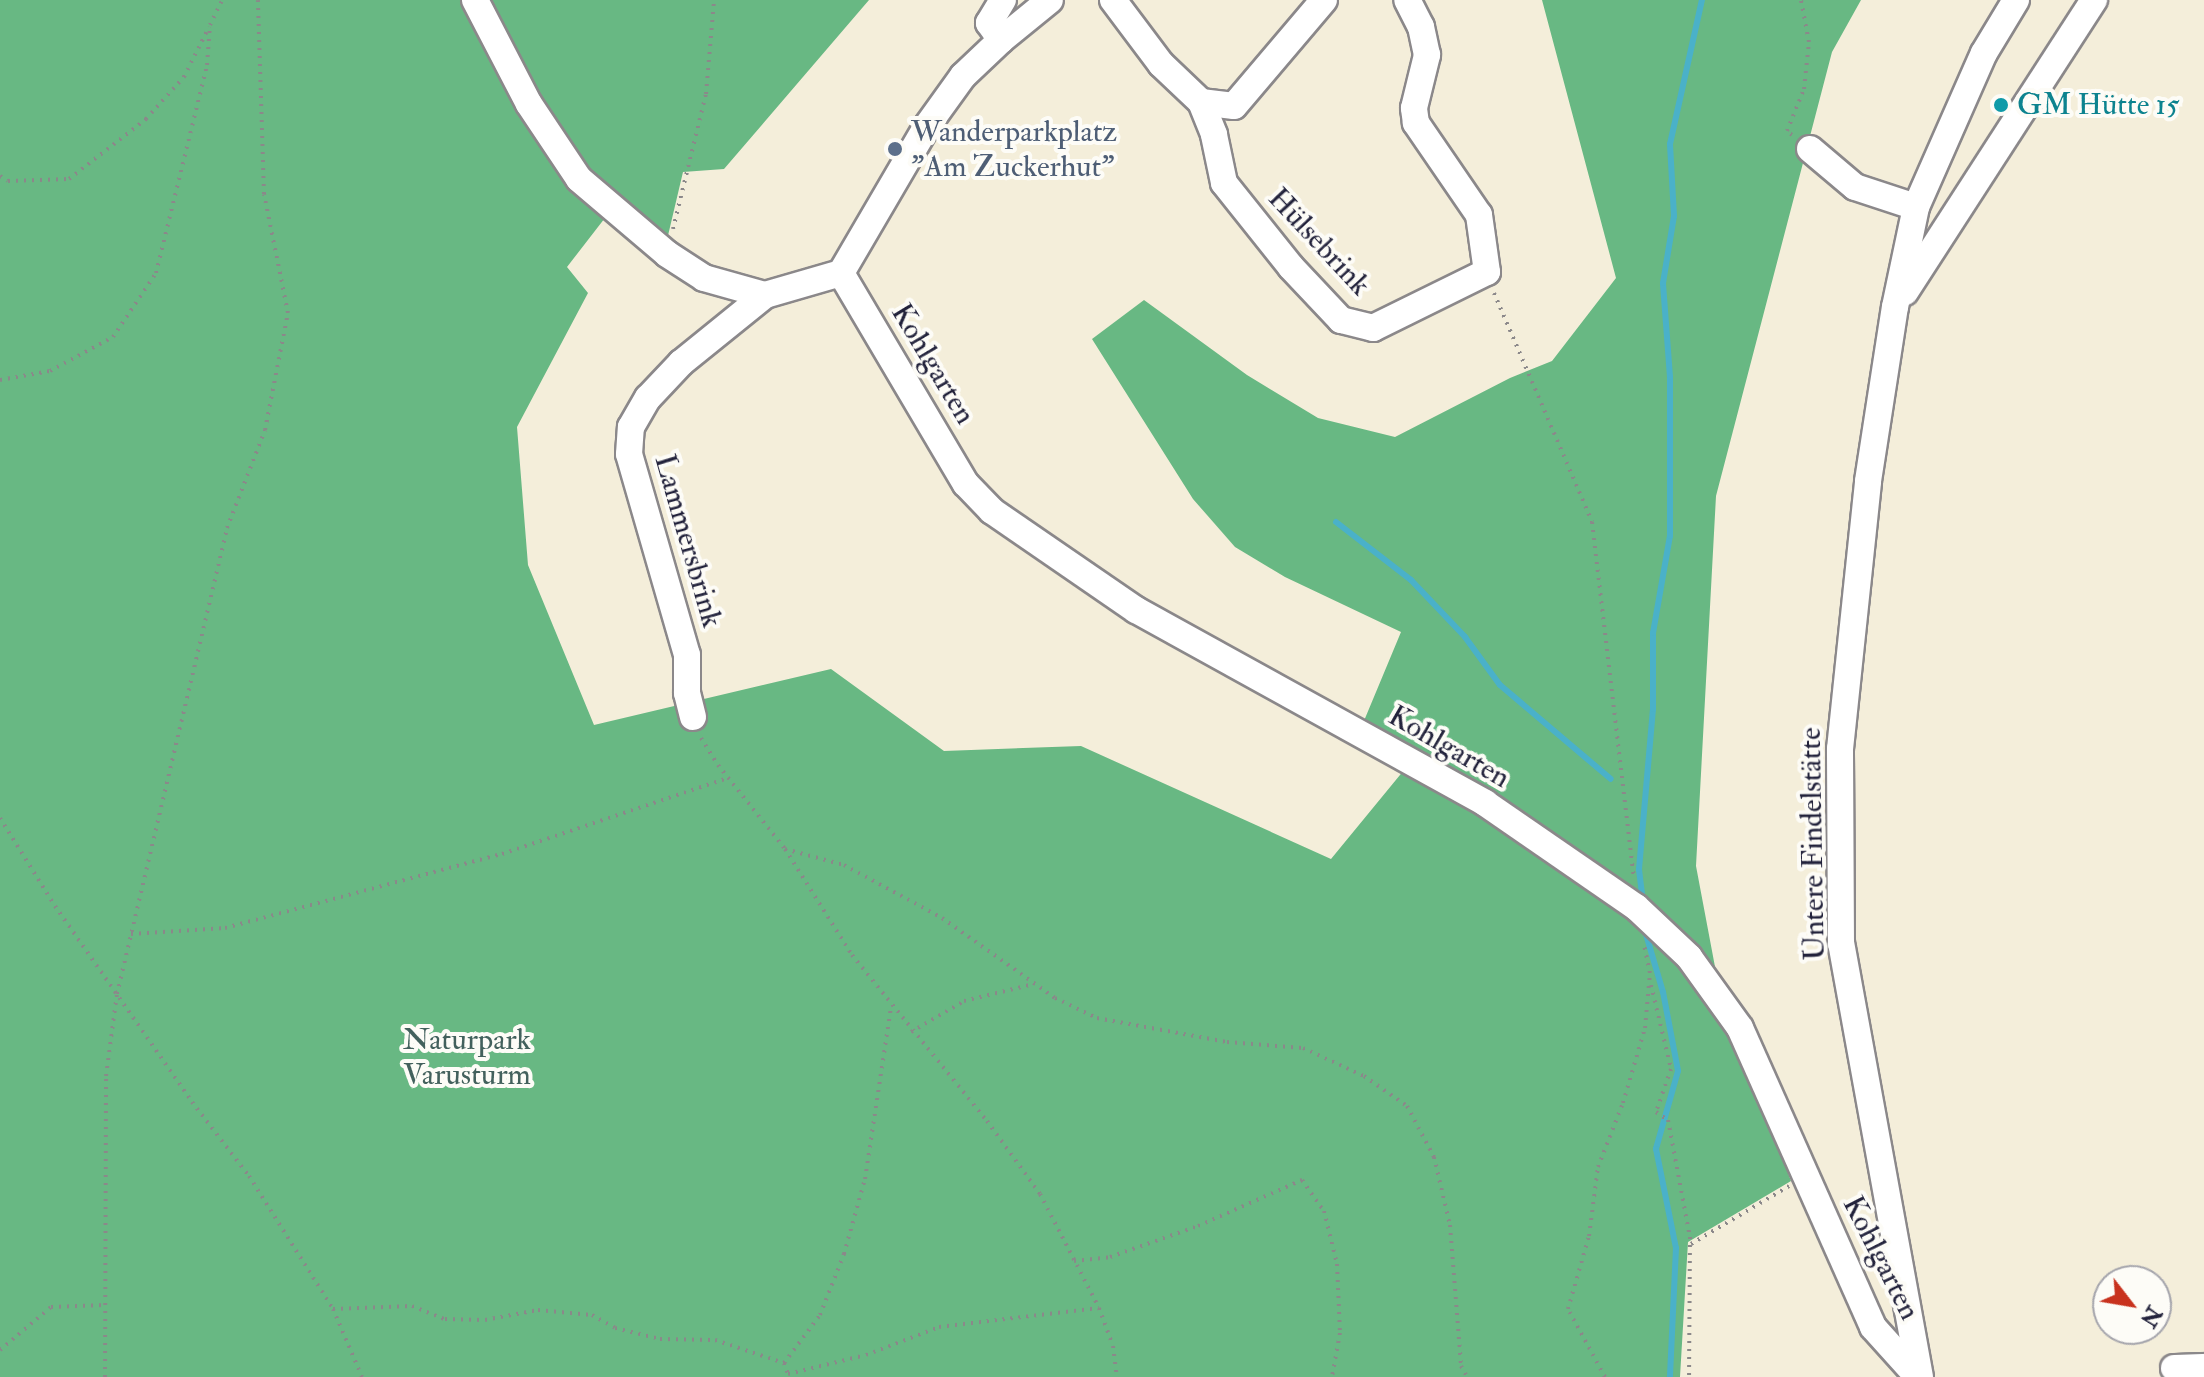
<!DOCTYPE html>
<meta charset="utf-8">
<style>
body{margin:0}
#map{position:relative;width:2204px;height:1377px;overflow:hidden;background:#f4eeda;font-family:"IM FELL Double Pica",serif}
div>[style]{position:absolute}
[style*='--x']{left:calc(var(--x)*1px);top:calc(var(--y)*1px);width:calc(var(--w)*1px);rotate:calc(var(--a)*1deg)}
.forest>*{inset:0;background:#68b883}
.stream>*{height:6px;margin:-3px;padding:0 3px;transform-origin:3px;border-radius:3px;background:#4ab1c9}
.path>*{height:4px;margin-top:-2px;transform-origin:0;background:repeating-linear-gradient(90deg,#8b888a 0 2px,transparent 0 8px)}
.roads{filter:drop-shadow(2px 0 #8b888a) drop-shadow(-2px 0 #8b888a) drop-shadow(0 2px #8b888a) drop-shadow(0 -2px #8b888a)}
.minor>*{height:26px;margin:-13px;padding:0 13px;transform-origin:13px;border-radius:13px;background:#fff}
.dots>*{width:22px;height:22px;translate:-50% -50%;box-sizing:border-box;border:4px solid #fdfcf7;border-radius:50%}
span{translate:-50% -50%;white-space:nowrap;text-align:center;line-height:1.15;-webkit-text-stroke:8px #fdfcf7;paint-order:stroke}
.culture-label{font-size:30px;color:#0d838f}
.left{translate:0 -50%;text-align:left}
.service-label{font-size:30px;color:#4e5e75}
.street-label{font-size:30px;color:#22223b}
.park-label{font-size:30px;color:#43615d}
.north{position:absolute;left:2092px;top:1265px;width:80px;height:80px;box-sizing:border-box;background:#fdfcf7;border:2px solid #a5a5ac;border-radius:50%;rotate:121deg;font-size:22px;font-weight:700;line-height:32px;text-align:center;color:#22223b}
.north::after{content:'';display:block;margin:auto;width:28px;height:36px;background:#c8321e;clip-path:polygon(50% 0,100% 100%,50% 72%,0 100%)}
</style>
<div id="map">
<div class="forest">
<div style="clip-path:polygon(0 0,869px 0,724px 169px,683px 172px,666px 244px,615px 205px,567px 267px,588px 293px,517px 427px,528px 565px,594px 725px,831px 669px,944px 751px,1081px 746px,1331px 859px,1409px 764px,1361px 728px,1401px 632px,1285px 577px,1235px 547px,1193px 499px,1092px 339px,1144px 300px,1247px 375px,1318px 418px,1395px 437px,1510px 378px,1552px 361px,1616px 278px,1542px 0,1861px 0,1832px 52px,1716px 496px,1696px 866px,1719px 988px,1791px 1181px,1688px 1242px,1680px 1377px,0 1377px)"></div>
</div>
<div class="stream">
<div style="--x:1336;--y:522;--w:95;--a:37.7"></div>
<div style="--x:1411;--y:580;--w:79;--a:46.5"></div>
<div style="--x:1465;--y:637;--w:59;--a:53.9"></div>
<div style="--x:1500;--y:685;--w:145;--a:40.3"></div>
<div style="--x:1642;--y:894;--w:25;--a:-97"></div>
<div style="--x:1639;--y:869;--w:161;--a:-85"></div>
<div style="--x:1653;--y:709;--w:76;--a:-90"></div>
<div style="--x:1653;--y:633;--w:98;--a:-80.1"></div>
<div style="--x:1670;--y:536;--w:159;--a:-90"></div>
<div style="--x:1670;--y:377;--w:94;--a:-94.3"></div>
<div style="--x:1663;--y:283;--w:68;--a:-80.7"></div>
<div style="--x:1674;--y:216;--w:72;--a:-93.2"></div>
<div style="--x:1670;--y:144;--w:148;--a:-77.5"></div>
<div style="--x:1645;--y:931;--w:64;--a:73.6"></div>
<div style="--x:1663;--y:992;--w:80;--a:79.2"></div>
<div style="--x:1678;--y:1071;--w:81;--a:105.8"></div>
<div style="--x:1656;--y:1149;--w:101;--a:78.6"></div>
<div style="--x:1676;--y:1248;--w:129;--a:92.7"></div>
</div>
<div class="path">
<div style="--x:1792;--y:135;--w:6;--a:-141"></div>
<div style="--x:1787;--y:131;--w:45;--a:-68"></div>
<div style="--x:1804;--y:89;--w:47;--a:-83.9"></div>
<div style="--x:1809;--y:42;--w:43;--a:-100.8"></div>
<div style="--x:0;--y:176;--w:9;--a:32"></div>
<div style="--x:8;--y:181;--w:61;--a:-1.9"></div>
<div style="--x:69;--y:179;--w:98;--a:-37.9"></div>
<div style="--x:146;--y:119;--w:57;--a:-47.9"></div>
<div style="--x:184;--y:77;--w:56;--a:-63.4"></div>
<div style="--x:673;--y:229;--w:139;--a:-76.3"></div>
<div style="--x:706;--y:94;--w:94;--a:-85.1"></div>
<div style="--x:1494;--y:293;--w:249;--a:66.8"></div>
<div style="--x:1592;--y:522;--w:357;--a:83.3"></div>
<div style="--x:0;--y:380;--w:51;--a:-10.2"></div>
<div style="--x:50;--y:371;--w:72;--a:-28.4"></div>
<div style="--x:113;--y:337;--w:77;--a:-56.1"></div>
<div style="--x:156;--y:273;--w:214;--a:-76.2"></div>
<div style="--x:207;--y:65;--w:40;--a:-85.7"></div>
<div style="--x:210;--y:25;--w:28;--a:-64"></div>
<div style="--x:701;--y:738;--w:32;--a:58"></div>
<div style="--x:718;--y:765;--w:107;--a:51.4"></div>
<div style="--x:785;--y:849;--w:125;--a:57.7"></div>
<div style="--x:852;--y:955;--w:214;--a:50.9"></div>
<div style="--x:987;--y:1121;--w:90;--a:54"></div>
<div style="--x:1040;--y:1194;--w:128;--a:62.6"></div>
<div style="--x:1099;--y:1308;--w:40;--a:69.8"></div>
<div style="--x:1113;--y:1346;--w:31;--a:83"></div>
<div style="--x:0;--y:818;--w:104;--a:58"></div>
<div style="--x:55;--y:906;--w:239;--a:55"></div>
<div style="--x:192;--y:1102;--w:93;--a:52.4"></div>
<div style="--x:249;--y:1176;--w:157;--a:57.7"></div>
<div style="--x:333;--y:1309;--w:74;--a:66.9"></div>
<div style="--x:785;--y:849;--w:61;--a:15.2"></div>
<div style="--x:844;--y:865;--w:111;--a:28.4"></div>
<div style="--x:942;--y:918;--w:138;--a:35.3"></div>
<div style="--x:1055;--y:998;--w:47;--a:25.5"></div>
<div style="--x:1097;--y:1018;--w:132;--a:10.5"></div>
<div style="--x:1227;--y:1042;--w:76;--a:4.5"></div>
<div style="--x:1303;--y:1048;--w:67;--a:24.7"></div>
<div style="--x:1364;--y:1076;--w:52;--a:34.9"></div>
<div style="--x:1407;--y:1106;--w:58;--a:62.1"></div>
<div style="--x:1434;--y:1157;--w:70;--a:76.8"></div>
<div style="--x:1450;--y:1225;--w:141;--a:85.5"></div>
<div style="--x:1461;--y:1366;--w:13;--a:61"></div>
<div style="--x:131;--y:934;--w:94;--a:-3.7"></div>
<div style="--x:225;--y:928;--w:287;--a:-15"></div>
<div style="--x:502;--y:854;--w:238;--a:-18.6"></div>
<div style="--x:1651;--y:985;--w:86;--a:76.6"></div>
<div style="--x:1671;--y:1069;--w:46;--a:109.2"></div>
<div style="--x:1656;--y:1112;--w:14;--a:34"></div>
<div style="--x:1668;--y:1120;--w:119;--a:79.4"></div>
<div style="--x:1690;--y:1237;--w:140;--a:90.4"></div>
<div style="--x:911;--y:1032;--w:61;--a:-30.3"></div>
<div style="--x:964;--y:1001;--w:72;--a:-13.7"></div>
<div style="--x:1691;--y:1244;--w:114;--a:-30.6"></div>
<div style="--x:1074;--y:1261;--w:36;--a:-6"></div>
<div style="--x:1110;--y:1257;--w:93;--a:-19.4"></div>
<div style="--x:1198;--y:1226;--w:114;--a:-23.9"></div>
<div style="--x:1302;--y:1180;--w:38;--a:55"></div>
<div style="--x:1324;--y:1211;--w:55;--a:76.2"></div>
<div style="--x:1337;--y:1264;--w:69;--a:87.5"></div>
<div style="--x:1340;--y:1333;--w:45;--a:100.3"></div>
<div style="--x:333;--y:1309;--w:79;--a:-2.2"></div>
<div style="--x:412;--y:1306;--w:35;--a:22"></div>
<div style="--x:445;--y:1319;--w:40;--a:1.4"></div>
<div style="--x:485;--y:1320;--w:54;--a:-10.7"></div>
<div style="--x:538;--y:1310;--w:54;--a:5.3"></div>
<div style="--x:592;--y:1315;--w:26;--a:29"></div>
<div style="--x:615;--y:1328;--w:46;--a:13.7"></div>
<div style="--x:660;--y:1339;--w:55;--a:1"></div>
<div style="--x:715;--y:1340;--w:73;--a:18.4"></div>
<div style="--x:784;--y:1363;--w:15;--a:70"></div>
<div style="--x:0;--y:1350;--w:67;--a:-40.1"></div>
<div style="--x:51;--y:1307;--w:54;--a:-2.1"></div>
<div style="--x:784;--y:1363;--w:60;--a:-53.1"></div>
<div style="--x:820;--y:1315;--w:66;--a:-68.5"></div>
<div style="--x:844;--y:1254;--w:78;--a:-74.4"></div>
<div style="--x:865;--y:1179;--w:174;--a:-81.4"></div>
<div style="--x:788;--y:1374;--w:80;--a:-13.7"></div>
<div style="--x:866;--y:1355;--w:78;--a:-21"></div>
<div style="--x:939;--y:1327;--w:161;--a:-6.8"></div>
<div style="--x:105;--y:1377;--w:301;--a:-89.8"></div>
<div style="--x:106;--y:1076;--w:83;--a:-82.4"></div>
<div style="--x:117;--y:994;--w:479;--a:-76.7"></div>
<div style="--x:227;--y:528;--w:105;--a:-68.8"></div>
<div style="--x:265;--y:430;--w:119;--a:-78.9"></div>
<div style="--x:288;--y:313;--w:121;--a:-101.4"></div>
<div style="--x:264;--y:194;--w:194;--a:-91.8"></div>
<div style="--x:1605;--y:1377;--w:77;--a:-118.6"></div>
<div style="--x:1568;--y:1309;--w:76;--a:-74"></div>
<div style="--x:1589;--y:1236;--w:70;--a:-82.6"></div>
<div style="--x:1598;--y:1167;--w:69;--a:-68.7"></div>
<div style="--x:1623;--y:1103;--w:78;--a:-73.7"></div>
<div style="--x:1645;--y:1028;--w:55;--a:-84.8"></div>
<div style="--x:1650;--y:973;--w:29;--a:-102"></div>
</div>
<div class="roads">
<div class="minor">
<div style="--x:475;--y:0;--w:117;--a:62.6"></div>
<div style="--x:529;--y:104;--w:90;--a:56.3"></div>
<div style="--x:579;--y:179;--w:116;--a:40.4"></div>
<div style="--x:667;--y:254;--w:44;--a:33"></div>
<div style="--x:704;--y:278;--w:63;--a:15.6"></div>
<div style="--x:1113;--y:0;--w:80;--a:53.1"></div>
<div style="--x:1161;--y:64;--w:55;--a:43.5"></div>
<div style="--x:1201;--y:102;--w:35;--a:68"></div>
<div style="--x:1214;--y:135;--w:49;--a:78.2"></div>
<div style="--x:1224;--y:183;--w:107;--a:51.4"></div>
<div style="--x:1291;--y:267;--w:73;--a:46.7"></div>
<div style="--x:1341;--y:320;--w:33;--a:14"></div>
<div style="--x:1373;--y:328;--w:127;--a:-26.2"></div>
<div style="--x:1487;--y:272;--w:58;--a:-98"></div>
<div style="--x:1479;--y:215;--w:112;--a:-124.4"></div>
<div style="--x:1416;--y:123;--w:15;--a:-98"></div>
<div style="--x:1414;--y:108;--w:55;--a:-76.2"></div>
<div style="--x:1427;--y:55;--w:29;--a:-102"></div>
<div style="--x:1421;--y:27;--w:30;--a:-117"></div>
<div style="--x:1001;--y:40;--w:21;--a:-125"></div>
<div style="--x:989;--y:23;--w:27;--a:-59"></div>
<div style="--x:1201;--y:102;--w:33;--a:7"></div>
<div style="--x:1234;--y:106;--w:139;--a:-49.7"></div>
<div style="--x:1810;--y:149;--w:59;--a:40.2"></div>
<div style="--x:1855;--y:187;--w:64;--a:18.2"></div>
<div style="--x:841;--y:273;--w:245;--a:59.4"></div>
<div style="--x:966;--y:484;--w:37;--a:46"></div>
<div style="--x:992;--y:511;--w:175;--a:34.5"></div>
<div style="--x:1136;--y:610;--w:399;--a:28.9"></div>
<div style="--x:1485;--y:803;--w:183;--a:34.6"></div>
<div style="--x:1636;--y:907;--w:73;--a:43.3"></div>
<div style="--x:1689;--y:957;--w:87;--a:54.3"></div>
<div style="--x:1740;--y:1028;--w:327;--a:66"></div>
<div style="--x:1873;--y:1327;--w:67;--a:48"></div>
<div style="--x:1905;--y:292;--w:348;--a:-57.1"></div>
<div style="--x:693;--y:717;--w:25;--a:-104"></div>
<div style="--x:687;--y:693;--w:38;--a:-90"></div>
<div style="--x:687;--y:655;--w:209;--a:-106.1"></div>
<div style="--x:629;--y:454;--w:27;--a:-86"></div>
<div style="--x:631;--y:427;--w:34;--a:-60"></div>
<div style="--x:648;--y:398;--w:48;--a:-46.7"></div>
<div style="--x:681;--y:363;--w:108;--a:-39"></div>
<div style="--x:765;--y:295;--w:79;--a:-16.1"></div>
<div style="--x:841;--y:273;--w:170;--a:-59.7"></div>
<div style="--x:927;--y:126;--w:62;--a:-54.2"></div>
<div style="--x:963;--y:76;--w:52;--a:-43.5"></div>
<div style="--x:1001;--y:40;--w:63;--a:-39.2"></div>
<div style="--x:2174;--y:1368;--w:30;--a:-2"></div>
<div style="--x:1920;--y:1377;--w:440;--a:-100.3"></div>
<div style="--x:1841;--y:944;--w:195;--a:-90.3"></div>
<div style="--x:1840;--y:749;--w:269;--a:-84"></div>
<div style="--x:1868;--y:481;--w:176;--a:-81.2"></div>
<div style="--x:1895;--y:307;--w:102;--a:-78.1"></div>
<div style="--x:1916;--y:207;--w:168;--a:-66.2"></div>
<div style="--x:1984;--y:53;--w:62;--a:-58.9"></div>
</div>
</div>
<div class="dots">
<div style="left:2001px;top:105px;background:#0f9aa8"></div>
<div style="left:895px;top:149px;background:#5c6f8a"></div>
</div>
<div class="culture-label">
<span class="left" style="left:2017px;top:105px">GM Hütte 15</span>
</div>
<div class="service-label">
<span class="left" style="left:911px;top:149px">Wanderparkplatz<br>"Am Zuckerhut"</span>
</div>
<div class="street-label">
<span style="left:1319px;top:242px;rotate:47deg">Hülsebrink</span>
<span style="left:933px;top:364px;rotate:59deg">Kohlgarten</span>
<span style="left:688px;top:541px;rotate:74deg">Lammersbrink</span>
<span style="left:1449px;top:747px;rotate:30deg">Kohlgarten</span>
<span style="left:1813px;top:844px;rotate:-91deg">Untere Findelstätte</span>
<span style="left:1881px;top:1258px;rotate:63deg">Kohlgarten</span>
</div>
<div class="park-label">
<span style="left:467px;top:1057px">Naturpark<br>Varusturm</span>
</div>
<div class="north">N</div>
</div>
